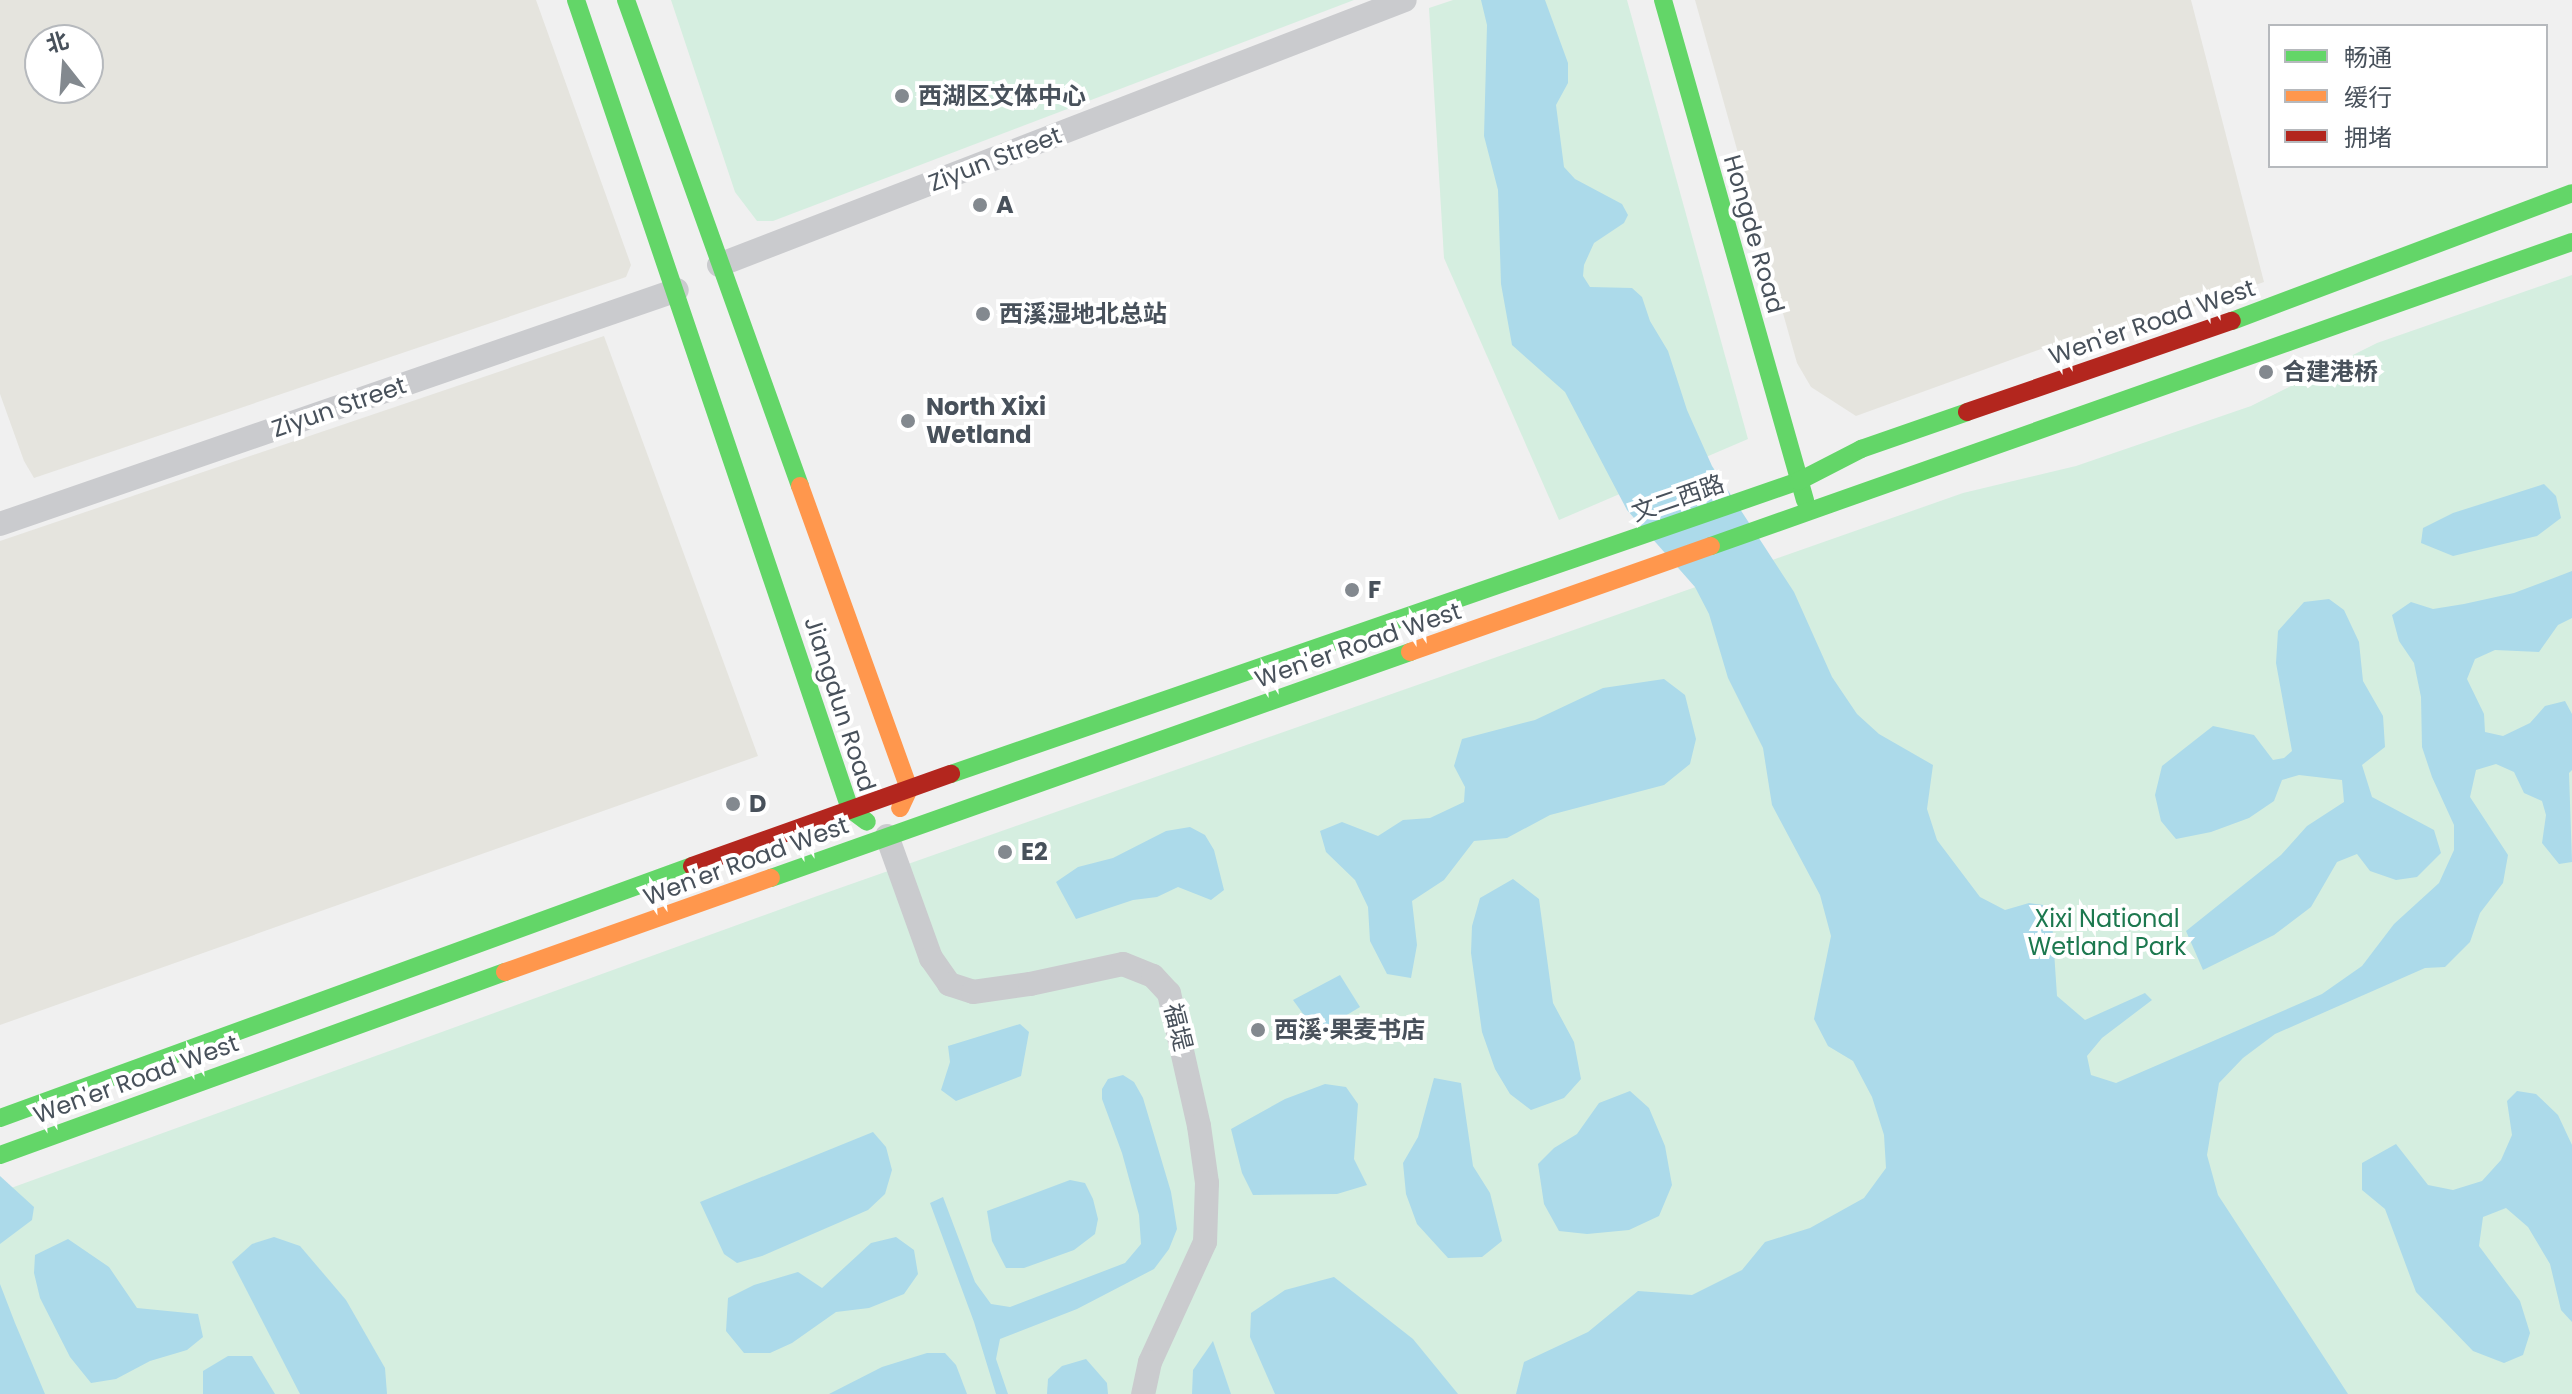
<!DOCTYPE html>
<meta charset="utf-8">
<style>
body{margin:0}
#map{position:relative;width:2572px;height:1394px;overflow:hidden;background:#f0f0f0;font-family:Poppins,"Noto Sans SC",sans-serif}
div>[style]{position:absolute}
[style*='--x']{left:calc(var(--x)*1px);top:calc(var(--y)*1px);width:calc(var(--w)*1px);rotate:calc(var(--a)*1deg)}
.commercial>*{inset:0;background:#e5e4de}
.green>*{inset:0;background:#d5eee0}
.water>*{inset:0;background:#acdaea}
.street>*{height:24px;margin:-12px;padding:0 12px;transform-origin:12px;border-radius:12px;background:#cacbce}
.fast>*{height:18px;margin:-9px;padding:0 9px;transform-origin:9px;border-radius:9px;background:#63d668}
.slow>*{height:18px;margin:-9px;padding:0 9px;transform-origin:9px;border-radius:9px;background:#ff974d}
.jam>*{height:18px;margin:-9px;padding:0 9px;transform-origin:9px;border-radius:9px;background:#b3261e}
.dots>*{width:22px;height:22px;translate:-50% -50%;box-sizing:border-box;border:4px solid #fff;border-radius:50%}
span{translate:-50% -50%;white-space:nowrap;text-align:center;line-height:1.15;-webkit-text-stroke:8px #fff;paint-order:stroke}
.poi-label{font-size:24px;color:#48515b;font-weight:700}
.left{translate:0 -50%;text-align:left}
.street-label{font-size:24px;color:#48515b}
.park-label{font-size:24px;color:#1c784f}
.legend{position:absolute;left:2268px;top:24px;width:280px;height:144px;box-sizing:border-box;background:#fff;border:2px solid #b6b9bd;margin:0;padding:10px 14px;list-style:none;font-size:24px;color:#48515b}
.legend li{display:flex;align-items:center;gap:16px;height:40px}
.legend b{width:40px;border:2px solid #b6b9bd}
.north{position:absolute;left:24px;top:24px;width:80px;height:80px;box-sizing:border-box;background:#fff;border:2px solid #b6b9bd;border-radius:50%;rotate:343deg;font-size:22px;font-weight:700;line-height:32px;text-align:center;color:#48515b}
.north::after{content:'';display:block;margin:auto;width:28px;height:36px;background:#83898f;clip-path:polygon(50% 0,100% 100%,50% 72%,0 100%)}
</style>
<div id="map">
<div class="commercial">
<div style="clip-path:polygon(evenodd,0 0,536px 0,631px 265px,626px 277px,34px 478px,24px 461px,0 394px,0 0,88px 40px,88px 88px,40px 88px,40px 40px,88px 40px)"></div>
<div style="clip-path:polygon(1695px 0,2191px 0,2264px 282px,2119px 333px,2041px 349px,1856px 416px,1811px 387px,1797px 363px)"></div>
<div style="clip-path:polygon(604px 336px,758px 756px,0 1025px,0 541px)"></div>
</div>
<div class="green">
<div style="clip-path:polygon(671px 0,1354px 0,773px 221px,757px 221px,735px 192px)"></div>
<div style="clip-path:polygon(1453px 0,1627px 0,1748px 439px,1559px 520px,1444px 258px,1429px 8px)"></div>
<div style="clip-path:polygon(2572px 275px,2572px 1394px,0 1394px,0 1192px,820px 895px,1963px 493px,2076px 466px,2251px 406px,2377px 343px)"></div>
</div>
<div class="water">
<div style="clip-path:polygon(1481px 0,1545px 0,1568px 63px,1568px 83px,1556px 105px,1564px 167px,1575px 179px,1622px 204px,1628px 215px,1624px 223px,1594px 243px,1584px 265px,1583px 276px,1590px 287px,1632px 288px,1642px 297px,1650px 321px,1668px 351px,1687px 410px,1712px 466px,1794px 592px,1832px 677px,1857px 714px,1879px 734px,1933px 765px,1927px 809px,1937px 840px,1980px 897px,2005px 910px,2029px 903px,2051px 906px,2057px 996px,2085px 1020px,2145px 993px,2152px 1000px,2102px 1038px,2087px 1056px,2091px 1075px,2116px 1083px,2322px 994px,2362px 966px,2394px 924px,2439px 883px,2454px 850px,2454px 825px,2432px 777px,2422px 747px,2421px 697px,2414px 663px,2399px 641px,2392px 615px,2411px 602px,2433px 609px,2464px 604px,2514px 593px,2572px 571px,2572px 618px,2558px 625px,2539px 652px,2495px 650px,2475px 659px,2467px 679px,2484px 714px,2485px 732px,2503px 736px,2530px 723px,2545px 706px,2565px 701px,2572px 714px,2572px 770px,2569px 773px,2572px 862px,2559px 864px,2542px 843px,2546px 815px,2542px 801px,2524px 793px,2514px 772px,2496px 764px,2476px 770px,2470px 797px,2508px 855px,2503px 883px,2480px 913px,2470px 942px,2445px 967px,2425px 968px,2275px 1034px,2243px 1058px,2219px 1083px,2207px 1155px,2218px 1195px,2348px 1394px,1516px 1394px,1524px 1362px,1588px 1332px,1638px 1291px,1692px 1295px,1742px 1270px,1765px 1242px,1810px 1228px,1864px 1198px,1886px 1168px,1884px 1135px,1872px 1097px,1853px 1061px,1828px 1046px,1814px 1019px,1831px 936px,1820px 895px,1772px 805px,1763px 748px,1728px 678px,1709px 614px,1695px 587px,1627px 510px,1565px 392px,1512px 345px,1501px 284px,1498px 190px,1484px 136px,1487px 25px)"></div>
<div style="clip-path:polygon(2544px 484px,2556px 496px,2561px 518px,2537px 536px,2453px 556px,2421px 543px,2423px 528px,2453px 513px)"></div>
<div style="clip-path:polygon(2329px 599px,2344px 610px,2359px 642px,2363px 681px,2383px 716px,2385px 747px,2362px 765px,2372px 797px,2434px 830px,2441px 853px,2417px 877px,2396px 880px,2370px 871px,2357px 854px,2337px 862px,2311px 907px,2274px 935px,2203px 970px,2186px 931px,2281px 855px,2307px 826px,2344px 802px,2342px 780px,2299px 775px,2282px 780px,2274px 801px,2249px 818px,2211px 832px,2176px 839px,2161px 821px,2155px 795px,2162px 766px,2213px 726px,2254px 735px,2273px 760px,2284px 758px,2292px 751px,2276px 663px,2278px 631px,2304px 602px)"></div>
<div style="clip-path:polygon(1664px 679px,1685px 695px,1696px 739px,1690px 764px,1664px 785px,1550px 815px,1507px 838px,1474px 841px,1444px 880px,1412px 901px,1417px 945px,1411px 978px,1387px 974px,1370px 941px,1368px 907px,1355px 880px,1326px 852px,1320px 831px,1342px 822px,1378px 836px,1403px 820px,1430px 818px,1464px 802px,1465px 787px,1454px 766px,1462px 739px,1535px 720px,1603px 688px)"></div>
<div style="clip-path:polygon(1190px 827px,1205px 835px,1214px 850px,1224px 890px,1211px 900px,1178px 887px,1157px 897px,1133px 900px,1076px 919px,1056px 882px,1078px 867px,1113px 858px,1166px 831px)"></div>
<div style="clip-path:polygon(1513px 879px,1539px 899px,1553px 1003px,1574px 1042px,1581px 1079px,1564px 1098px,1531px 1110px,1510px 1094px,1495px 1069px,1482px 1032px,1471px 953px,1472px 926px,1480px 898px)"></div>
<div style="clip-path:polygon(1340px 975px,1360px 1007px,1317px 1033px,1293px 1000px)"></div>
<div style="clip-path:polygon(1020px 1024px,1029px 1032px,1021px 1076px,956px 1101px,941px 1090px,950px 1062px,948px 1046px)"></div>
<div style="clip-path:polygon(1123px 1075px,1134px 1082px,1143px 1098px,1171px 1192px,1177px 1229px,1169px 1249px,1154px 1269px,1077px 1309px,1000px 1339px,996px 1359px,1008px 1394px,996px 1394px,974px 1322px,930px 1203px,943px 1197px,975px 1282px,991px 1304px,1010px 1307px,1125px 1263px,1141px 1244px,1139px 1215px,1122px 1153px,1102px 1099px,1102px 1089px,1108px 1079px)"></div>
<div style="clip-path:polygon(1434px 1078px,1461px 1083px,1473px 1166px,1490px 1193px,1502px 1241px,1482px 1257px,1448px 1258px,1417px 1224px,1406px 1194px,1403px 1163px,1418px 1137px)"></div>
<div style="clip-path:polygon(1325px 1084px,1346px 1087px,1358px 1104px,1354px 1159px,1367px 1185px,1337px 1194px,1253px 1195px,1242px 1173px,1231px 1129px,1285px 1099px)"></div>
<div style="clip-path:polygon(1630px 1091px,1649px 1108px,1665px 1146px,1672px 1185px,1659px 1216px,1629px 1230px,1587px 1234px,1559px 1231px,1544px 1204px,1538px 1164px,1554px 1148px,1577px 1134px,1599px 1103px)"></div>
<div style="clip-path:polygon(2517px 1091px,2536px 1094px,2558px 1115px,2572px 1145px,2572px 1322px,2561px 1310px,2550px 1264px,2528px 1227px,2506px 1208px,2483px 1217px,2479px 1246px,2520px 1301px,2530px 1333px,2523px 1355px,2504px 1363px,2473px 1351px,2416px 1292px,2385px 1209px,2362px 1190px,2362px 1163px,2396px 1144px,2428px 1185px,2453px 1190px,2482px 1181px,2501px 1160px,2512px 1135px,2507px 1101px)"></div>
<div style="clip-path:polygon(873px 1132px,886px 1147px,892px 1170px,885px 1194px,868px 1210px,762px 1256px,737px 1263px,724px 1254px,700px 1202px)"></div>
<div style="clip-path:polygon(0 1176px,34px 1207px,32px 1220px,0 1244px)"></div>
<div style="clip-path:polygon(1070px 1180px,1085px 1183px,1093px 1199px,1098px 1219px,1095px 1234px,1074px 1250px,1024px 1268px,1006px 1268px,992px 1241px,987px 1211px)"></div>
<div style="clip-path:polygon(274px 1237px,300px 1246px,346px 1300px,385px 1368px,387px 1394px,300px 1394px,232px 1262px,252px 1244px)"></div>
<div style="clip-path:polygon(896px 1237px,914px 1250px,918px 1274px,904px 1294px,869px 1308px,836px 1312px,792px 1343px,770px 1353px,744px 1353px,726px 1331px,728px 1298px,754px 1285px,798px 1272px,822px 1288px,871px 1243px)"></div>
<div style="clip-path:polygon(68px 1239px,109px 1267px,137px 1308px,198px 1314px,203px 1337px,187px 1350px,150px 1361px,116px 1379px,91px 1383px,70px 1357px,40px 1298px,34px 1273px,35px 1255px)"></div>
<div style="clip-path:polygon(1334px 1277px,1413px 1339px,1458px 1394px,1275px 1394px,1250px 1337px,1251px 1313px,1285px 1290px)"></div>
<div style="clip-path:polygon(0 1284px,15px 1323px,45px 1394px,0 1394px)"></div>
<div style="clip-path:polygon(1213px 1341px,1231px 1394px,1192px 1394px,1193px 1370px)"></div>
<div style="clip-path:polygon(927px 1353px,945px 1353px,956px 1365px,967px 1394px,829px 1394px,882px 1367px)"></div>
<div style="clip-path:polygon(228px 1356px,252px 1356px,275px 1394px,203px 1394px,203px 1371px)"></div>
<div style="clip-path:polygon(1086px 1359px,1107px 1383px,1108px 1394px,1047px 1394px,1048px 1379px,1062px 1366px)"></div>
</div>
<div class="street">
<div style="--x:719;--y:265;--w:735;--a:-21.12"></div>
<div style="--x:0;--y:524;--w:716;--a:-19.07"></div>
<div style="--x:887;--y:836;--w:130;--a:70.2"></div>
<div style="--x:931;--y:958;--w:32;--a:55"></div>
<div style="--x:949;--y:984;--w:25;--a:18"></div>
<div style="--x:973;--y:992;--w:58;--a:-8"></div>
<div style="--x:1030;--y:984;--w:95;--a:-12.1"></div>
<div style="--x:1123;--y:964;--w:32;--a:22"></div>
<div style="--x:1153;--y:976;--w:23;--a:47"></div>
<div style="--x:1169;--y:993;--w:136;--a:77.3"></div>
<div style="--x:1199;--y:1126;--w:58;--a:82"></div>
<div style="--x:1207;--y:1183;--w:59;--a:91.9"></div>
<div style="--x:1205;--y:1242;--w:132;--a:114.6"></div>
<div style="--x:1150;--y:1362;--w:33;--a:102"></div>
</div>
<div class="fast">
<div style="--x:576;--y:0;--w:854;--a:71.29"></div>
<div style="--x:850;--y:809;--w:21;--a:37"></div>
<div style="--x:626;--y:0;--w:516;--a:70.3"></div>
<div style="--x:1663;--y:0;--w:520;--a:74.15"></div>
<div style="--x:2232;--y:321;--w:363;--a:-20.6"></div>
<div style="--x:1711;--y:546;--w:913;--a:-19.45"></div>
<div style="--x:951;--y:774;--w:897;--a:-19.06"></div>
<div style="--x:1799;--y:481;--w:70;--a:-27.3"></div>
<div style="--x:1861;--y:449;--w:112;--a:-19.2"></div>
<div style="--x:771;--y:878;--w:678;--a:-19.48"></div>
<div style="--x:0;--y:1118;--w:736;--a:-20.01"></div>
<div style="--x:0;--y:1155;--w:537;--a:-19.92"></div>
</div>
<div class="slow">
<div style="--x:800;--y:486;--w:322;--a:70.2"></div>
<div style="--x:909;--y:789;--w:21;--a:115"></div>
<div style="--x:1410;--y:652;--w:319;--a:-19.4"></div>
<div style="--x:505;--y:972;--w:282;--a:-19.5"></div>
</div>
<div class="jam">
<div style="--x:1967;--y:412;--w:280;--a:-19"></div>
<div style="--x:692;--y:866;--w:275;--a:-19.6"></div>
</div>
<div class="dots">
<div style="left:902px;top:96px;background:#83898f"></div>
<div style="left:980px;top:205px;background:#83898f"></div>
<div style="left:983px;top:314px;background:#83898f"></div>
<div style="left:2266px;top:372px;background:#83898f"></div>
<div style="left:908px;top:421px;background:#83898f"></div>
<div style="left:1352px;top:590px;background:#83898f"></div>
<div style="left:733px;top:804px;background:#83898f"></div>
<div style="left:1005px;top:852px;background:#83898f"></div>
<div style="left:1258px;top:1030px;background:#83898f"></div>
</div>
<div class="poi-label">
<span class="left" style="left:918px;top:96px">西湖区文体中心</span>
<span class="left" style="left:996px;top:205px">A</span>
<span class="left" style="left:999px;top:314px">西溪湿地北总站</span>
<span class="left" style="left:2282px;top:372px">合建港桥</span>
<span class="left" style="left:926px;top:421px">North Xixi<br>Wetland</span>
<span class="left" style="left:1368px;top:590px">F</span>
<span class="left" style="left:749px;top:804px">D</span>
<span class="left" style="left:1021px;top:852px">E2</span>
<span class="left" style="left:1274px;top:1030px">西溪·果麦书店</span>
</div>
<div class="street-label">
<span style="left:995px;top:159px;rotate:-21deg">Ziyun Street</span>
<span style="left:1754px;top:234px;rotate:74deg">Hongde Road</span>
<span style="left:2152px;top:322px;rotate:-19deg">Wen'er Road West</span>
<span style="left:339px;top:407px;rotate:-19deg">Ziyun Street</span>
<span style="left:1678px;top:498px;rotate:-19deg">文二西路</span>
<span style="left:1358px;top:645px;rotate:-19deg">Wen'er Road West</span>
<span style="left:840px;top:704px;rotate:72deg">Jiangdun Road</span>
<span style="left:746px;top:861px;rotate:-20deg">Wen'er Road West</span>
<span style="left:1178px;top:1027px;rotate:76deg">福堤</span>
<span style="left:136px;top:1079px;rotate:-20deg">Wen'er Road West</span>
</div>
<div class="park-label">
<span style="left:2107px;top:933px">Xixi National<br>Wetland Park</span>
</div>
<ul class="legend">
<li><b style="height:10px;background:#63d668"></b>畅通</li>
<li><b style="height:10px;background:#ff974d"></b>缓行</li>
<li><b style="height:10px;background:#b3261e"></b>拥堵</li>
</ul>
<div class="north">北</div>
</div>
